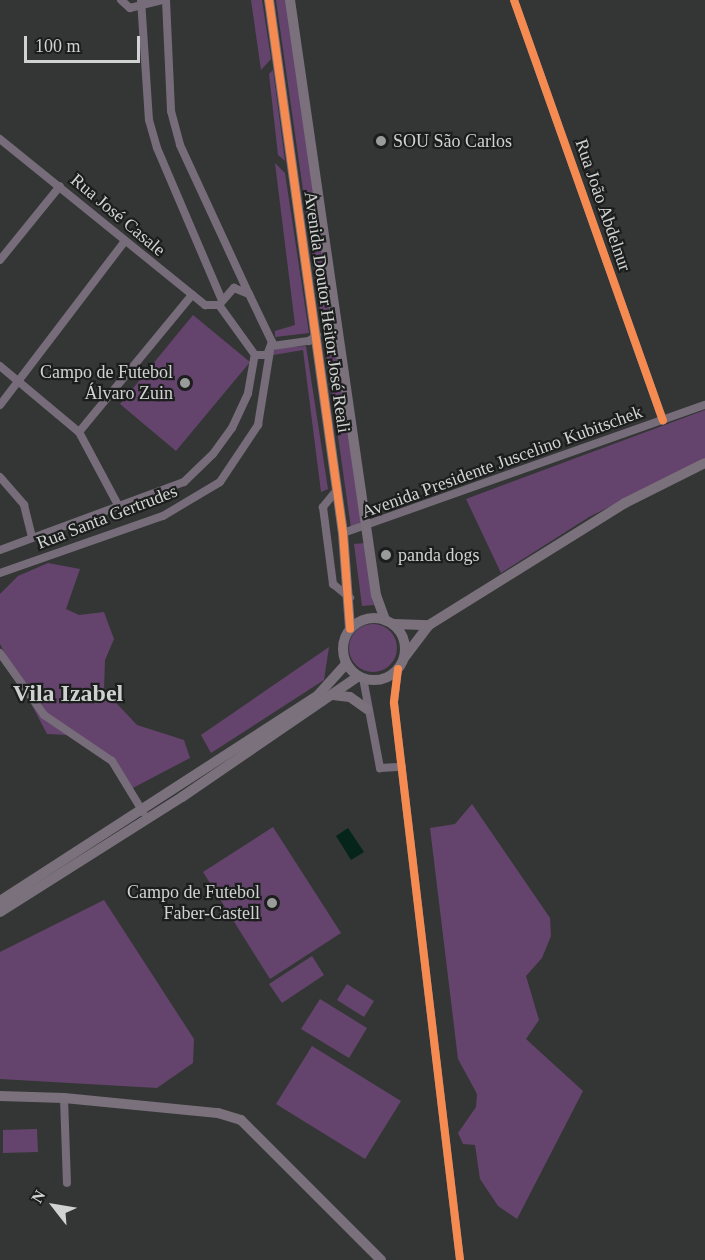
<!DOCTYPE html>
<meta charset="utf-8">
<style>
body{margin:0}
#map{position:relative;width:705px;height:1260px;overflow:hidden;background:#343635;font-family:"Times New Roman",serif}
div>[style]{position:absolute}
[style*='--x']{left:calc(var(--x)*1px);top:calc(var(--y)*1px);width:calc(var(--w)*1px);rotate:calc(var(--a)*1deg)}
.green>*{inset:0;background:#64446c}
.round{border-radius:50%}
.water>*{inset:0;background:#05251a}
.street>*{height:8px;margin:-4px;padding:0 4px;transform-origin:4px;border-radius:4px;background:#776d7a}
.secondary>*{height:10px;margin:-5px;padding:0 5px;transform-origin:5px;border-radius:5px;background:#7a717c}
.secondary>.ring{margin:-5px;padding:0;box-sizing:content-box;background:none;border:10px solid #7a717c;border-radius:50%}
.cycleway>*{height:8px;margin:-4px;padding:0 4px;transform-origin:4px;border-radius:4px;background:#f68b52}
.dots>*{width:16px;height:16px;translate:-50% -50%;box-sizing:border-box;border:3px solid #1c1e1d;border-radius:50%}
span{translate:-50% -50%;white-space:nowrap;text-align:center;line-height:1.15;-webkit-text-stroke:4.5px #1c1e1d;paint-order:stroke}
.poi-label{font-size:18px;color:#d1d3d2}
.left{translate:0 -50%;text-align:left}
.right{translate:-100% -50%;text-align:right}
.street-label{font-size:18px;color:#d1d3d2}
.district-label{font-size:24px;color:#ccd0ce;font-weight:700}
.north{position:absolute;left:24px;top:1176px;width:60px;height:60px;-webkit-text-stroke:4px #1c1e1d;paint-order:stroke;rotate:301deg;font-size:16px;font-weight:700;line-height:24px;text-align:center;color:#d1d3d2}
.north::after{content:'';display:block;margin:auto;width:21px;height:27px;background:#d1d3d2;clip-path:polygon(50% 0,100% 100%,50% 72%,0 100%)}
.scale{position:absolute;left:24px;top:36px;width:116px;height:27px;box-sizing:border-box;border:3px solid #d1d3d2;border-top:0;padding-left:8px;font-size:18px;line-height:21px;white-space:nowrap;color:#d1d3d2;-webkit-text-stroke:4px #1c1e1d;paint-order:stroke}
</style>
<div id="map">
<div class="green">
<div style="clip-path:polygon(251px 0,262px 0,271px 59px,261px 70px)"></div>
<div style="clip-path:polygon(276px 0,286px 0,361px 522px,351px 528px)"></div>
<div style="clip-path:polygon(273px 70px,285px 161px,278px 155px,269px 74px)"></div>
<div style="clip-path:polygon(275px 163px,285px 173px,309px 333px,275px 337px,275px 331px,295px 325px)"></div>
<div style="clip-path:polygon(193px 315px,250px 362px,176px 451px,120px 404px)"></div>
<div style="clip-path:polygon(306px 346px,328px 489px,321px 492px,303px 350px,273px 355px,275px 348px)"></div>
<div style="clip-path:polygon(705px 410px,705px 459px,589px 517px,501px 573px,466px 499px)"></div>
<div style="clip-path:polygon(366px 543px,374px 605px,362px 606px,354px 544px)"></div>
<div style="clip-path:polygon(48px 563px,80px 569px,66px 609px,79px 615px,104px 612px,114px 639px,105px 660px,104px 690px,137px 725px,184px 740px,190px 758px,127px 791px,111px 763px,67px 735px,47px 734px,0 644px,0 594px,18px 576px)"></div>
<div class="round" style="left:349px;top:624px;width:48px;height:48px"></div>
<div style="clip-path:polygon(329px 647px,324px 680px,211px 753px,201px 735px)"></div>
<div style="clip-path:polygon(472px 804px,550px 918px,551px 936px,542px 958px,526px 976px,539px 1020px,526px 1039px,583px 1091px,517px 1219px,498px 1206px,480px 1179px,475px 1145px,463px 1144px,458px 1133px,476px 1107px,477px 1094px,458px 1059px,430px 828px,455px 824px)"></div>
<div style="clip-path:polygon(273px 827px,341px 933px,270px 979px,203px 872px)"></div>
<div style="clip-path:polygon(104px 900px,194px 1039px,193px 1063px,157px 1088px,0 1079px,0 952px)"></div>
<div style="clip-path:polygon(312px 956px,324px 975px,282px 1003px,269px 984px)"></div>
<div style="clip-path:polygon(347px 984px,374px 1001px,364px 1017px,337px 1000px)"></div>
<div style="clip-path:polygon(320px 999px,367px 1028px,349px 1058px,301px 1029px)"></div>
<div style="clip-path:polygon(312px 1046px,401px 1101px,365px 1159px,276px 1104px)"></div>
<div style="clip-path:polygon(37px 1129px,38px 1152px,3px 1153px,3px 1130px)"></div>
</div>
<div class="water">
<div style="clip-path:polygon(348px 828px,364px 852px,351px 860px,336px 836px)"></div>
</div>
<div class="street">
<div style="--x:121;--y:0;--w:12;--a:42"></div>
<div style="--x:130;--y:8;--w:32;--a:-14"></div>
<div style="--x:141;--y:0;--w:120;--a:86.2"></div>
<div style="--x:149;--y:120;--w:29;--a:74"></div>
<div style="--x:157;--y:148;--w:163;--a:66.9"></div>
<div style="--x:166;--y:0;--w:111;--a:87.4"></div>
<div style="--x:171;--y:111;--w:35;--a:75"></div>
<div style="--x:180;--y:145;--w:164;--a:65.2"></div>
<div style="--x:514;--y:0;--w:446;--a:70.5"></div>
<div style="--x:0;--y:139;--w:264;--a:39"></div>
<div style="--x:205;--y:305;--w:14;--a:0"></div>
<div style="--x:0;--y:260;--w:95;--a:-51"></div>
<div style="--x:234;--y:288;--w:16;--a:22"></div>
<div style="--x:249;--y:294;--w:53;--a:64.4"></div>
<div style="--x:272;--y:342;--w:14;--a:111"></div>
<div style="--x:267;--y:355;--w:12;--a:180"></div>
<div style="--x:255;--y:355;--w:62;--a:-125.8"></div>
<div style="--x:219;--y:305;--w:23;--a:-49"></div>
<div style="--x:272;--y:346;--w:37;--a:-8"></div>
<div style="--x:309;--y:341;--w:10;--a:-37"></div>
<div style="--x:0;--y:366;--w:103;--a:39.9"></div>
<div style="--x:79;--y:432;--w:85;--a:61.9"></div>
<div style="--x:0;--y:405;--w:206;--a:-52.7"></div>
<div style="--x:79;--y:432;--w:178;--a:-50.5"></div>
<div style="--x:0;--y:477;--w:37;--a:49"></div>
<div style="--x:24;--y:505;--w:32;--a:76"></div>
<div style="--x:336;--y:491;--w:21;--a:129"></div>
<div style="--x:323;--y:507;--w:78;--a:82.6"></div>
<div style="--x:333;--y:584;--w:22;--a:39"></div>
<div style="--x:343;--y:533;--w:384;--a:-19.5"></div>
<div style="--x:0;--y:550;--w:196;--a:-20.3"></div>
<div style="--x:184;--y:482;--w:40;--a:-44"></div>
<div style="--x:213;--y:454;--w:32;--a:-54"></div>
<div style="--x:232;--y:428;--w:38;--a:-65"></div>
<div style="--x:248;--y:393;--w:39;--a:-80"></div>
<div style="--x:0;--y:573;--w:173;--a:-19.3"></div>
<div style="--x:163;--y:516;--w:66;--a:-30.8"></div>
<div style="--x:220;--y:482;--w:69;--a:-56.3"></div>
<div style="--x:258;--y:425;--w:75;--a:-80.8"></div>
<div style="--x:0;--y:653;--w:76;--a:54.6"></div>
<div style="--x:44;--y:715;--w:82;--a:34.1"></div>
<div style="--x:112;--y:761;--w:60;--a:58.7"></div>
<div style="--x:398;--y:669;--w:34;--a:97"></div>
<div style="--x:394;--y:703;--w:561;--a:83.24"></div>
<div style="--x:363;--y:678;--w:92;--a:79.3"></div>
<div style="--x:380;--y:768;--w:22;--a:-3"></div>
<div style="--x:64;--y:1098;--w:85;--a:88"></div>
</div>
<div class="secondary">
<div style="--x:269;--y:0;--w:538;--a:82.1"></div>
<div style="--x:343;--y:533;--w:96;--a:85.8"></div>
<div style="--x:290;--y:0;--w:601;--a:81.78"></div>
<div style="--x:376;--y:595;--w:27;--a:70"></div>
<div class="ring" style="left:343px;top:618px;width:52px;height:52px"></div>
<div style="--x:394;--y:624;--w:35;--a:2"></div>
<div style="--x:404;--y:658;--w:41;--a:-52.9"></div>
<div style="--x:429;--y:625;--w:231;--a:-31.9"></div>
<div style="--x:625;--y:503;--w:89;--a:-26.6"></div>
<div style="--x:333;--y:695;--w:17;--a:7"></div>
<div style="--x:350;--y:697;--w:21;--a:35"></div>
<div style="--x:0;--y:901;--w:379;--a:-32.9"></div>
<div style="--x:318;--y:695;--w:42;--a:-47.9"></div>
<div style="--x:0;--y:912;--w:215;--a:-32.3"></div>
<div style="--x:182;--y:797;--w:214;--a:-34.4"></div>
<div style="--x:0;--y:1096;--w:64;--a:1.8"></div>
<div style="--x:64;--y:1098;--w:155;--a:5.6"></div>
<div style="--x:218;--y:1113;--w:24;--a:17"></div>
<div style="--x:241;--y:1120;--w:198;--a:45"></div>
</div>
<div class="cycleway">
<div style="--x:269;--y:0;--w:538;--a:82.1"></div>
<div style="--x:343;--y:533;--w:96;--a:85.8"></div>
<div style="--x:514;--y:0;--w:446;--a:70.5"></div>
<div style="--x:398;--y:669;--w:34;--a:97"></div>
<div style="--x:394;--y:703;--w:561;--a:83.24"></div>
</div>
<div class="dots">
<div style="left:381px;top:141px;background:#9a9c9b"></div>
<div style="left:185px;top:383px;background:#9a9c9b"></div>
<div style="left:386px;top:555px;background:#9a9c9b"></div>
<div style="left:272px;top:903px;background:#9a9c9b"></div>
</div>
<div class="poi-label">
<span class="left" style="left:393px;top:141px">SOU São Carlos</span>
<span class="right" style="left:173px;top:383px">Campo de Futebol<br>Álvaro Zuin</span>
<span class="left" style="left:398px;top:555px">panda dogs</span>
<span class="right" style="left:260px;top:903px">Campo de Futebol<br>Faber-Castell</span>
</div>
<div class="street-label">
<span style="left:603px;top:205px;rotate:71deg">Rua João Abdelnur</span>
<span style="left:118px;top:215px;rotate:40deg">Rua José Casale</span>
<span style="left:327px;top:312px;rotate:82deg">Avenida Doutor Heitor José Reali</span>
<span style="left:502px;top:462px;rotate:-20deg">Avenida Presidente Juscelino Kubitschek</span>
<span style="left:107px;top:517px;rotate:-21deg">Rua Santa Gertrudes</span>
</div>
<div class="district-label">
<span style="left:68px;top:694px">Vila Izabel</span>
</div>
<div class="north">N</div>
<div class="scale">100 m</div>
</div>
